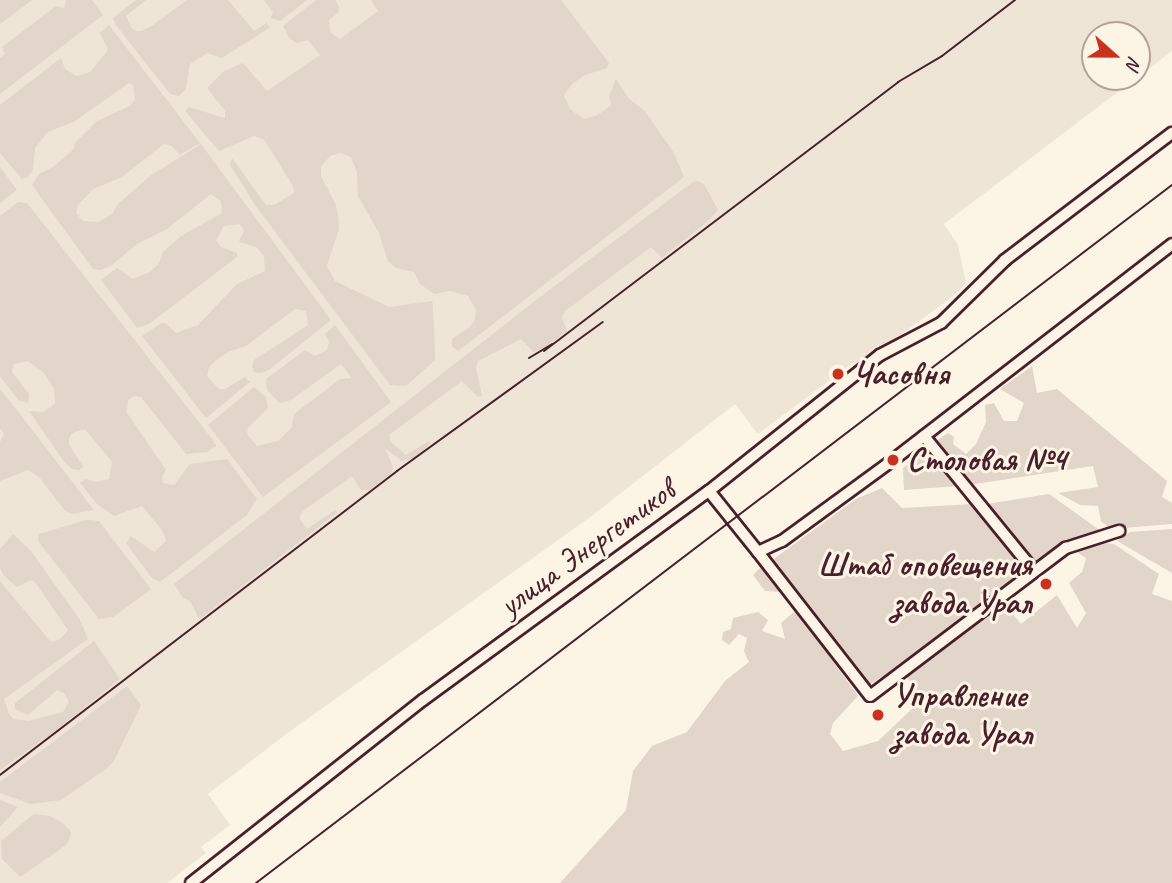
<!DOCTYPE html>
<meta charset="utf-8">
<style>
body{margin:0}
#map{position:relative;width:1172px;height:883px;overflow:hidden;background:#fcf5e5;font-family:Caveat,sans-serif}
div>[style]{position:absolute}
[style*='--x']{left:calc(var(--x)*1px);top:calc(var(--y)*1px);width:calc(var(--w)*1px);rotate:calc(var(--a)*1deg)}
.built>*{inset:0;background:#eee5d7}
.green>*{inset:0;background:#e2d5ca}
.roads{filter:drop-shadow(2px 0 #4a1f2b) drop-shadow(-2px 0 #4a1f2b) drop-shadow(0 2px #4a1f2b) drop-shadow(0 -2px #4a1f2b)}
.minor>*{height:10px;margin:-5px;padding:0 5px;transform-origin:5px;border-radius:5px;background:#fcf5e5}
.rail>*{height:2px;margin:-1px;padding:0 1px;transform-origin:1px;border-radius:1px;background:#4a1f2b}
.dots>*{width:19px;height:19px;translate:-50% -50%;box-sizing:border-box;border:4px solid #fcf5e5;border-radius:50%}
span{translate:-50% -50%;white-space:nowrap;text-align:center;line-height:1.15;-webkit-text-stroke:6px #fcf5e5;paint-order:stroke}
.poi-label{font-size:33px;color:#4a1f2b;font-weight:700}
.left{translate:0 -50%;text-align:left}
.right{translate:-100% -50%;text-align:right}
.street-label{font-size:33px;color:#4a1f2b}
.north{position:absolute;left:1081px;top:21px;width:70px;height:70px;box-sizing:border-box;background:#fcf5e5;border:2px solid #b59f9b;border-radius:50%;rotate:111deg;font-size:19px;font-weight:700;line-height:28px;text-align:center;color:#4a1f2b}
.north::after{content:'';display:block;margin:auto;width:24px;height:32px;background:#c8321e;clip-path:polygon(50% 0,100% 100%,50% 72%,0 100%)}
</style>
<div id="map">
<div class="built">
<div style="clip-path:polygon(evenodd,0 0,1172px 0,1172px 51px,944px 224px,958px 245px,966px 283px,951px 298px,858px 366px,854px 362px,758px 434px,735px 404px,593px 515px,289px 732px,208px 794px,230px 825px,201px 847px,206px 853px,167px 883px,0 883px,0 0,1095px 35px,1137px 35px,1137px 77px,1095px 77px,1095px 35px)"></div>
</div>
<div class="green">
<div style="clip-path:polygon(0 0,32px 0,0 24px)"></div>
<div style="clip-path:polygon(66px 0,92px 0,103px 15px,0 94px,0 58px,5px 54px,2px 47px,56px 6px,64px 8px)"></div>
<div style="clip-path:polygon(136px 0,146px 0,126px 16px,131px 27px,136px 31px,142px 31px,153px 25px,187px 0,228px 0,254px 31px,267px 23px,269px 28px,222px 58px,207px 53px,190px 64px,186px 89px,179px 96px,170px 94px,115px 24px,113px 18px)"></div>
<div style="clip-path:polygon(264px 0,307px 0,280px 21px,271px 18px,273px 12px)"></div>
<div style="clip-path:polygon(316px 0,335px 0,339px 6px,338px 13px,329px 20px,330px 32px,340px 39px,378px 11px,371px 0,561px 0,609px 63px,607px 68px,585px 75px,572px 84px,564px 95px,570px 109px,584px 119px,598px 115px,611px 105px,609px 96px,616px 79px,629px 99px,644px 110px,674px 153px,684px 177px,458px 351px,452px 346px,452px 339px,470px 327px,475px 319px,476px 310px,468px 296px,450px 291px,434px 294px,420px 284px,414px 272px,396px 268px,388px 261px,379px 233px,358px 196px,357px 173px,351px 157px,340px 153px,330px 156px,321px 167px,321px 176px,336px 205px,338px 217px,339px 229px,327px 266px,335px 281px,389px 307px,432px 301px,433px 306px,435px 360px,406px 386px,390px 385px,255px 205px,230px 165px,232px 158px,266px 205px,274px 205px,294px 193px,293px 186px,270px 149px,263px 139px,254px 136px,219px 151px,185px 111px,189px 107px,225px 118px,225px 111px,207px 88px,224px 71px,243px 63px,267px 91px,320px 55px,308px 40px,297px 43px,290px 39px,283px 26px)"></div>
<div style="clip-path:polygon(109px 25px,200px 143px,180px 155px,172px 146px,164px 144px,122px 177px,93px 189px,78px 205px,76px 213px,83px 221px,98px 222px,112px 214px,118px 204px,150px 176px,201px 144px,331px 320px,269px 370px,260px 373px,254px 372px,252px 366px,254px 360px,308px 325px,306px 311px,295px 309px,246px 346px,228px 352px,215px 361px,209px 367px,207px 376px,219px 389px,225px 389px,245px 377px,250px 382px,206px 418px,142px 336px,160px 324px,165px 323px,176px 333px,198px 325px,237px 284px,265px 271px,264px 256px,256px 247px,239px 242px,244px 230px,239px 224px,224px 226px,216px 240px,221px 247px,237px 253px,237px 257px,149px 324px,137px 328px,101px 280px,117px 268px,133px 279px,150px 272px,159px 263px,163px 252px,181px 236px,222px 213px,221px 201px,211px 194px,167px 229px,137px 244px,111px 266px,100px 270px,93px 269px,32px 185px,39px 174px,53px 167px,74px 149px,75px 143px,97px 121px,130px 106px,135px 99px,133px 85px,129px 83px,75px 121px,48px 132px,35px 148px,33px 170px,28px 177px,22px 179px,0 153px,0 105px,61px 58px,65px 69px,77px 76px,90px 72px,108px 50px,100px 33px)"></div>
<div style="clip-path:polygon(0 167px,17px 190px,0 203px)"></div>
<div style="clip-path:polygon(698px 181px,704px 184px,718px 210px,708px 221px,662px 258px,651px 247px,565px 311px,562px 318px,567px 331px,545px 347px,534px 352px,521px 339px,478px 361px,476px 368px,482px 396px,478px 397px,462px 381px,389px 435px,391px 442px,406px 455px,429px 441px,431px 443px,415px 458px,402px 461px,385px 448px,393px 467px,391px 474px,369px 490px,361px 490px,352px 476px,303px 511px,299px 518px,307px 529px,335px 510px,338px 512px,201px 618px,198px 617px,190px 601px,183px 598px,174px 584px,536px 300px,693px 182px)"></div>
<div style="clip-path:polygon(18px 202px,27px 203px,213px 440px,216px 446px,207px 452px,186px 454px,141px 397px,134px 396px,128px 400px,127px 413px,166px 470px,162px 477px,163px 483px,174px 485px,190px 464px,227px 459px,257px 499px,247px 515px,160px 582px,151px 577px,126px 543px,131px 536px,154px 552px,166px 541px,162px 530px,142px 506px,114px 516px,97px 504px,80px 483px,86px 479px,95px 482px,109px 479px,112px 462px,85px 429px,72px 433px,69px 438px,69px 445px,83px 466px,80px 470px,72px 469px,65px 463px,29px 411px,43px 412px,55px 404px,54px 389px,44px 373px,28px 361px,14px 364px,12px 372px,29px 394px,28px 403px,18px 400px,0 376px,0 216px)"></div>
<div style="clip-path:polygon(335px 325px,391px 402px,263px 497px,208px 425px,254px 387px,266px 397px,268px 408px,248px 428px,247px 434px,257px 446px,278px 441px,292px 427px,294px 414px,340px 379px,352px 378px,341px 364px,291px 400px,280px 403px,267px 390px,266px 379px,305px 350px,315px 356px,327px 350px,329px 342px,325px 334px)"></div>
<div style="clip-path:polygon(1032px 366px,1037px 393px,1057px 389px,1167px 481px,1162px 497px,1172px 503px,1172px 524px,1110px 529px,1101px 521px,1098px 506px,1080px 505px,1058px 493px,1098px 487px,1093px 466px,969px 485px,936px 441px,948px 433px,954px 437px,953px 444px,966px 454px,976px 444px,986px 422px,985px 405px,994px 403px,1004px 421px,1017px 421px,1024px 403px,1000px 389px)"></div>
<div style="clip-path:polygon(0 389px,9px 400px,94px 510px,72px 514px,65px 511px,39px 477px,28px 470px,0 481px,0 442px,4px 434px,0 428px)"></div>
<div style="clip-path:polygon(928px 448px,958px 486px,904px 490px,903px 468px)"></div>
<div style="clip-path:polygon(882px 488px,902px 508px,973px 504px,1028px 571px,998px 595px,1021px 624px,1057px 595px,1077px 628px,1086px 613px,1069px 583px,1082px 572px,1086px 558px,1075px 551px,1095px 542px,1114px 544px,1159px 574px,1152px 594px,1172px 601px,1172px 883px,560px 883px,626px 810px,633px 771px,652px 746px,687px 732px,725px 681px,749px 662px,744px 651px,747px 638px,739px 634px,729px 645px,722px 640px,723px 632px,731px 629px,733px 618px,758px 612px,768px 620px,762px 631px,785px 639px,781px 623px,796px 610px,858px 696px,833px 723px,830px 734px,843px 751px,878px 741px,916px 705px,916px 690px,906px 676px,883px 676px,869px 685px,771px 561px,856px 499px)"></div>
<div style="clip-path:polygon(1049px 494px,1101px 531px,1067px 544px,1034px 564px,987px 504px)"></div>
<div style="clip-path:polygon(86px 520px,99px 521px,151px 589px,113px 617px,99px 619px,38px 541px,39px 534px)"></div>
<div style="clip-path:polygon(1172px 529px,1172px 573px,1117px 541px,1130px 532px)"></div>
<div style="clip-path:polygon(13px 534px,31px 551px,80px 620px,88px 639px,4px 699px,9px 714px,14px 719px,28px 721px,63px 712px,69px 702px,64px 693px,57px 690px,28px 715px,15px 709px,15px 703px,94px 641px,120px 679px,54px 732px,0 770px,0 581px,51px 642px,60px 639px,68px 630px,35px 582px,31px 580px,17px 587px,4px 576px,0 568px,0 549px)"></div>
<div style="clip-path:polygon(760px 568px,770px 573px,780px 586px,780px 592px,765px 591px,753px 575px)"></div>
<div style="clip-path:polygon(127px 686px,141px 705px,114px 761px,106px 769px,61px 800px,31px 804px,0 793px,0 782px)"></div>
<div style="clip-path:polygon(0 800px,18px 807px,0 827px)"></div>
<div style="clip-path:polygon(34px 814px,50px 816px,63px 823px,71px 832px,70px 838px,66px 845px,20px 877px,2px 859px,1px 841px)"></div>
</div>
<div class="roads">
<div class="minor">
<div style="--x:924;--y:436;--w:174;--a:50.8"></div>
<div style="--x:709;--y:491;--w:218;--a:-38.5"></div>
<div style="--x:880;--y:355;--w:69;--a:-27.7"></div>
<div style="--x:941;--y:323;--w:90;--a:-44.5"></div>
<div style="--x:1005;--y:260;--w:210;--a:-37.3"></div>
<div style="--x:758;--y:552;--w:182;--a:52.1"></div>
<div style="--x:870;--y:696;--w:246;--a:-37.1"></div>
<div style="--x:1066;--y:548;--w:56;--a:-17.8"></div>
<div style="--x:191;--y:883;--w:295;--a:-38.3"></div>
<div style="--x:423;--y:700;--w:354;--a:-36.2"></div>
<div style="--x:709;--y:491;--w:78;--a:51.2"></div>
<div style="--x:758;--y:552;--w:26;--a:-25"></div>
<div style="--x:782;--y:541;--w:137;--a:-36.1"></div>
<div style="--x:893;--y:460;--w:353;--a:-37.7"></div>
</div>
</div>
<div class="rail">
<div style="--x:544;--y:351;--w:445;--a:-37.2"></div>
<div style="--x:898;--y:82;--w:51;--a:-30.6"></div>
<div style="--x:942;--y:56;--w:92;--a:-37.5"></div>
<div style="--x:529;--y:358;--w:27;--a:-31"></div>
<div style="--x:0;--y:775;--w:500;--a:-37.44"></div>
<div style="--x:397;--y:471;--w:254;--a:-35.9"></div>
<div style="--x:256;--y:883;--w:1152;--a:-37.31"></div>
</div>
<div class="dots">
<div style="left:838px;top:374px;background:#c8321e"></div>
<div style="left:893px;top:460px;background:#c8321e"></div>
<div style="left:1046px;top:584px;background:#c8321e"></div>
<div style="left:878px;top:715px;background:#c8321e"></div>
</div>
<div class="poi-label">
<span class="left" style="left:852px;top:374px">Часовня</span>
<span class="left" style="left:907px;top:460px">Столовая №4</span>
<span class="right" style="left:1032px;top:584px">Штаб оповещения<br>завода Урал</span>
<span class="left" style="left:892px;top:715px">Управление<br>завода Урал</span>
</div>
<div class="street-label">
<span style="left:587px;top:548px;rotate:-36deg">улица Энергетиков</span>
</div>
<div class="north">N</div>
</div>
